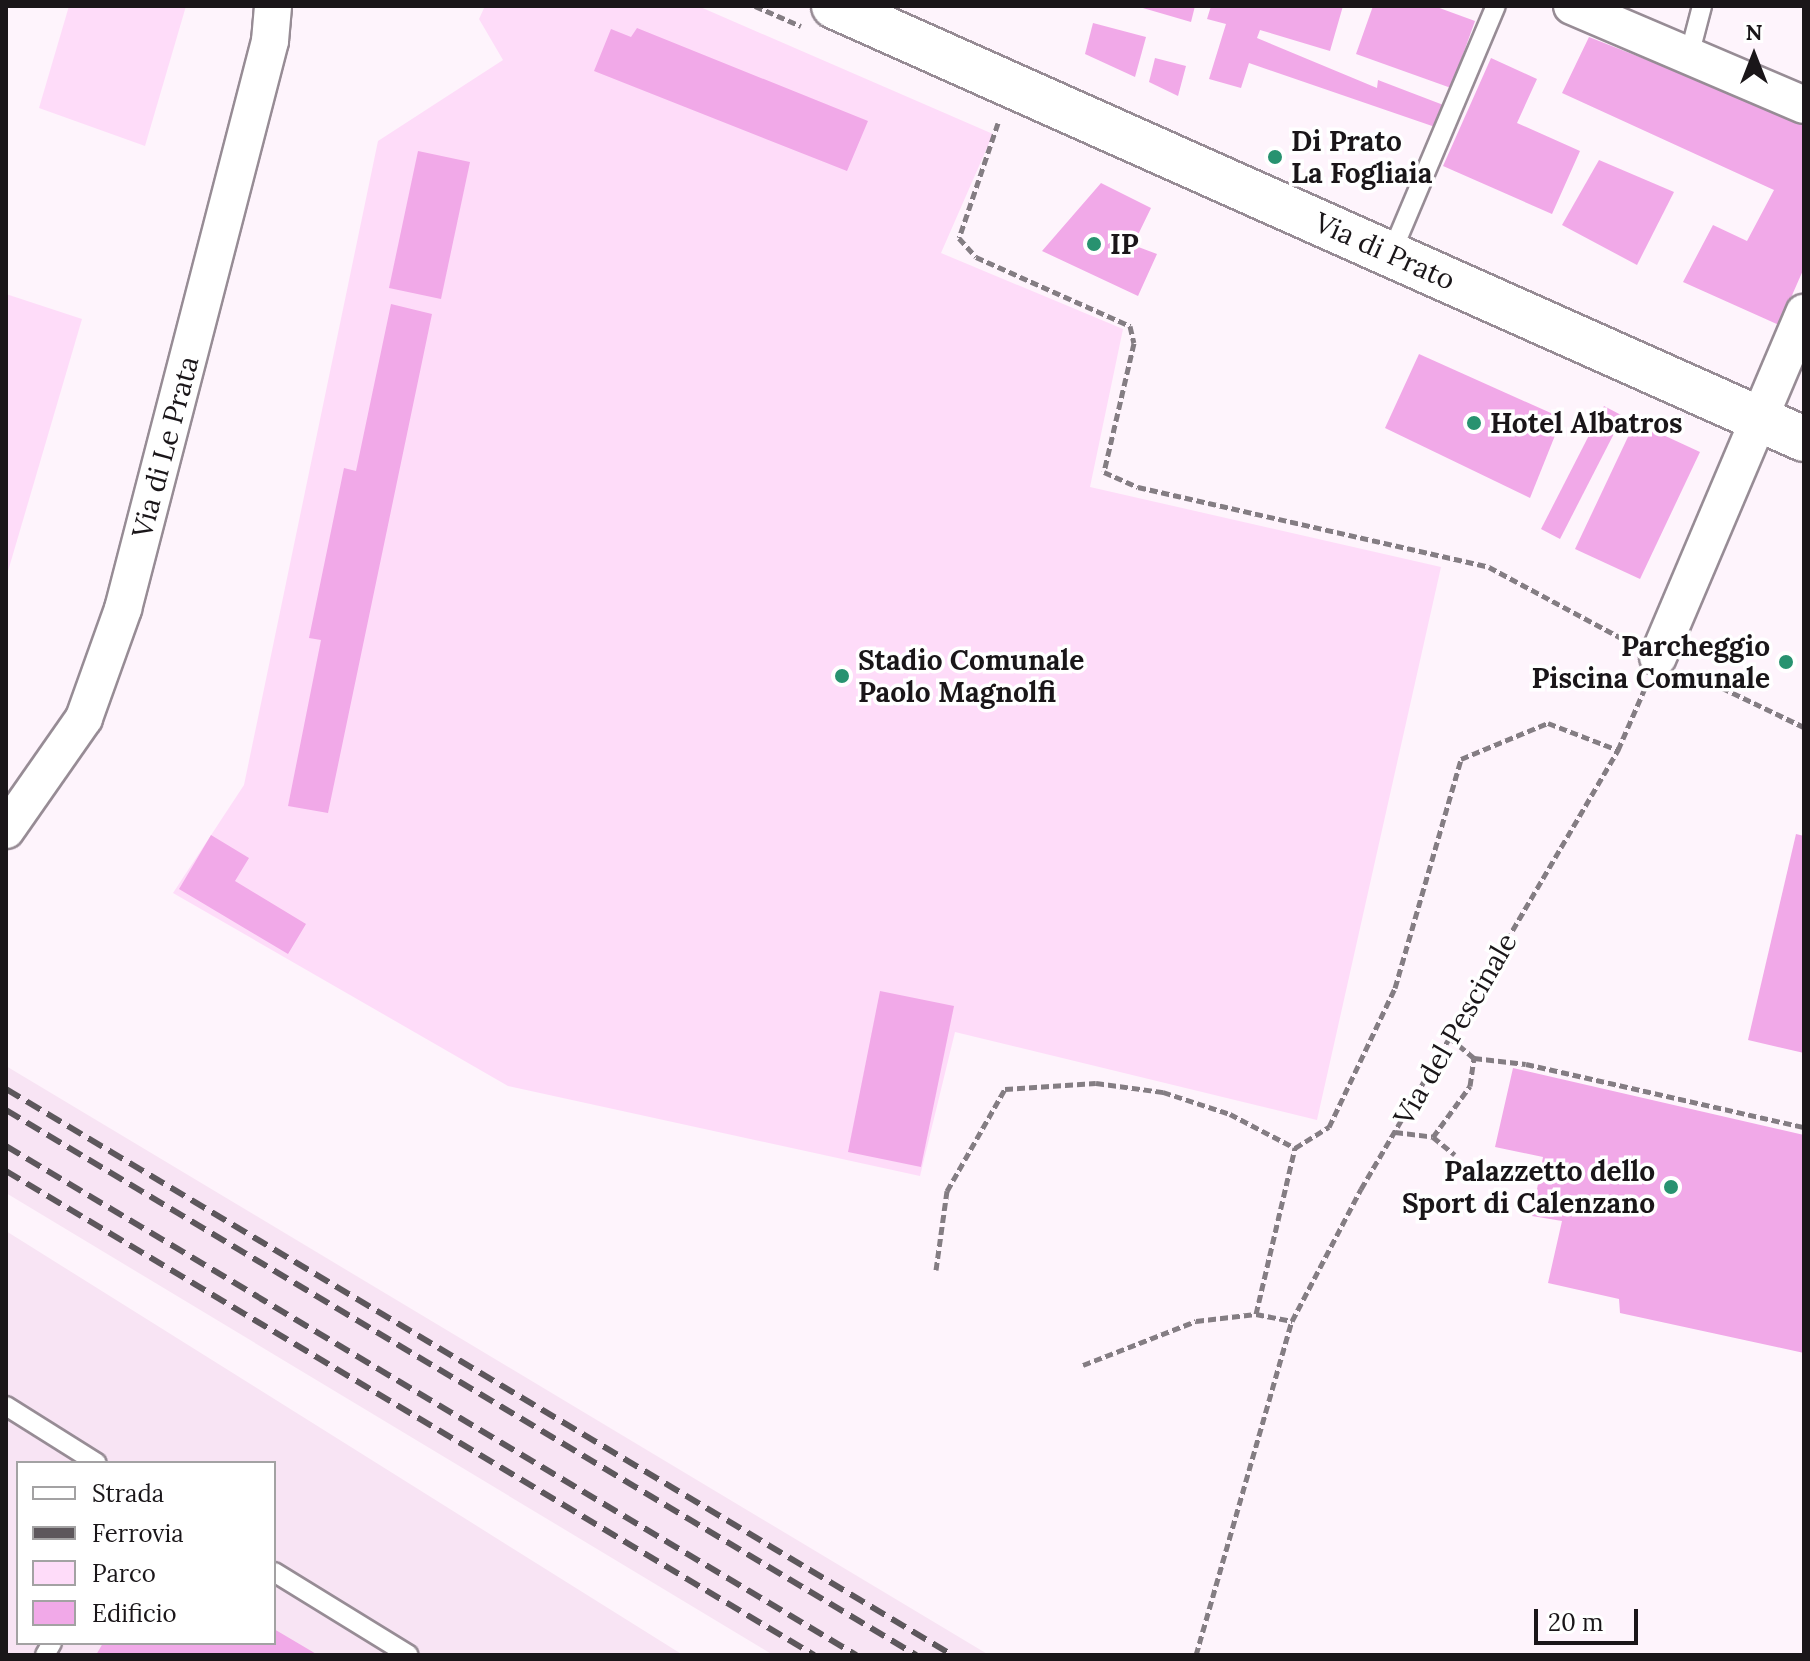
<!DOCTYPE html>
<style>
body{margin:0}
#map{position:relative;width:1810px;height:1661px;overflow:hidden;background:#fef4fc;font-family:Lora,serif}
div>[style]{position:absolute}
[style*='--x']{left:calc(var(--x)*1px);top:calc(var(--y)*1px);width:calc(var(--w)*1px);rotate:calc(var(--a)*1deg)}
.built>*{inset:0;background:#f8e4f4}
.green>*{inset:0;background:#fedcf9}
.building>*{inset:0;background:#f1a9e8}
.path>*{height:5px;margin-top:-2.5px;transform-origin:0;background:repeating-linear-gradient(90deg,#847d83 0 8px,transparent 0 12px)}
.roads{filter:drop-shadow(2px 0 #978c95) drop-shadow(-2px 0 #978c95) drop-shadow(0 2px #978c95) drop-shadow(0 -2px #978c95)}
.service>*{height:18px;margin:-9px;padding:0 9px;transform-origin:9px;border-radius:9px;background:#fff}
.minor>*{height:36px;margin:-18px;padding:0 18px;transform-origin:18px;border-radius:18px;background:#fff}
.secondary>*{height:44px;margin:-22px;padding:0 22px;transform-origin:22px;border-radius:22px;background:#fff}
.rail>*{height:6px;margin-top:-3px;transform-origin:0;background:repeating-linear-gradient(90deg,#5d575c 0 16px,transparent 0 24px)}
.dots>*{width:22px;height:22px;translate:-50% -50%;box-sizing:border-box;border:4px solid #fff;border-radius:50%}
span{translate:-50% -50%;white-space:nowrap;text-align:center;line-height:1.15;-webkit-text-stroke:7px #fff;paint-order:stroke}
.poi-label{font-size:28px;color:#1a1619;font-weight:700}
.left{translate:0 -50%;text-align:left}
.right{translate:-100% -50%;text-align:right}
.street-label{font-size:28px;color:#1a1619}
.frame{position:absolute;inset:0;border:8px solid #1a1619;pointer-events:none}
.legend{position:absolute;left:16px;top:1461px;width:260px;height:184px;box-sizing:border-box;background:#fff;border:2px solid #a3a2a3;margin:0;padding:10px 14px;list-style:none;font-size:24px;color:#1a1619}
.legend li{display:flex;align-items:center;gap:16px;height:40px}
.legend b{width:40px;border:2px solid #a3a2a3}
.north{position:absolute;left:1714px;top:16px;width:80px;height:80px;-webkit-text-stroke:6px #fff;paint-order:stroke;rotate:0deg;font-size:22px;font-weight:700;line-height:32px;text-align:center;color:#1a1619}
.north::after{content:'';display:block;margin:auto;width:28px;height:36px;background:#1a1619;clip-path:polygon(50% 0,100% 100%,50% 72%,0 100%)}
.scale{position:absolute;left:1534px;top:1609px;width:104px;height:36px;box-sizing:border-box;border:4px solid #1a1619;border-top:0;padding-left:10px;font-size:24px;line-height:28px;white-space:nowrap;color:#1a1619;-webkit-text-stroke:6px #fff;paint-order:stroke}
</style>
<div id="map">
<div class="built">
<div style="clip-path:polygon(6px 1066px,989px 1655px,773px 1655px,6px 1193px)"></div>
<div style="clip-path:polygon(evenodd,6px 1231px,683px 1655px,6px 1655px,6px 1231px,18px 1463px,274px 1463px,274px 1643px,18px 1643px,18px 1463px)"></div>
</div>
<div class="green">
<div style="clip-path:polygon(69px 6px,186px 6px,145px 146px,39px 108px)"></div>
<div style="clip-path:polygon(485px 6px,698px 6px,993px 134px,941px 253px,1123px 329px,1090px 487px,1441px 567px,1317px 1120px,955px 1032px,920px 1176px,508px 1086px,173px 893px,244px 785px,378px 141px,503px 60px,479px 19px)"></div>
<div style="clip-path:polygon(6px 294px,82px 319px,6px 578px)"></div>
</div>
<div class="building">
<div style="clip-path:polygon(1136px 6px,1195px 6px,1191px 22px)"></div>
<div style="clip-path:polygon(1211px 6px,1343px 6px,1330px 51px,1260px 30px,1257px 38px,1377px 88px,1378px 80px,1446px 106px,1438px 128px,1249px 63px,1241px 88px,1209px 79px,1226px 24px,1207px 19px)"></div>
<div style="clip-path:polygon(1373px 6px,1434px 6px,1475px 21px,1451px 88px,1356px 54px)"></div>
<div style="clip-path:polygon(1093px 23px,1146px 37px,1135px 77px,1085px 54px)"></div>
<div style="clip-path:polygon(637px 28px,868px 121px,847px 171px,594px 71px,611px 29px,631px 37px)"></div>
<div style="clip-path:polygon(1589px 37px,1804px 122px,1804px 268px,1779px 325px,1683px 282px,1713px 225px,1747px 241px,1774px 190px,1562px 93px)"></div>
<div style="clip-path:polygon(1155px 58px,1186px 66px,1178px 96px,1149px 82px)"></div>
<div style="clip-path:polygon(1491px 58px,1537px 79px,1517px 123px,1580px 151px,1552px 214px,1443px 166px)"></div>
<div style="clip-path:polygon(418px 151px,470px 162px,441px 299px,389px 288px)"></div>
<div style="clip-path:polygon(1599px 160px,1674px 192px,1637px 265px,1562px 225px)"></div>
<div style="clip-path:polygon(1101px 183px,1151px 208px,1133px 245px,1157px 254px,1138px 296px,1042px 251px)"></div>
<div style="clip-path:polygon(391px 304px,432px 314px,328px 813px,288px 806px,321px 640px,309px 638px,344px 468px,356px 471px)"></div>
<div style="clip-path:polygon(1419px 354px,1562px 418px,1530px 498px,1385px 428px)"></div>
<div style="clip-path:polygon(1604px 406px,1623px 416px,1560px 539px,1541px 529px)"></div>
<div style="clip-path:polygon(1635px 422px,1700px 452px,1640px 579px,1575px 549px)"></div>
<div style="clip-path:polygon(1796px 834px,1804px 836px,1804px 1053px,1748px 1040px)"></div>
<div style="clip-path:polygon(211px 835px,249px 858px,235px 881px,306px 924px,288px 954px,179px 889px)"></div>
<div style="clip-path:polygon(880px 991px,954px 1006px,921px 1167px,848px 1152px)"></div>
<div style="clip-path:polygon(1513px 1068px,1804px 1135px,1804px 1353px,1620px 1313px,1619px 1299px,1548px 1283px,1562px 1221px,1532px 1216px,1543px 1157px,1495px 1147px)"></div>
<div style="clip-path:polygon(274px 1629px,318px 1655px,96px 1655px,103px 1643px,274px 1643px)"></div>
</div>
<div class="path">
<div style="--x:755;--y:6;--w:50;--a:23.5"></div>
<div style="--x:998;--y:123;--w:121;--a:108.7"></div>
<div style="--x:959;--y:238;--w:25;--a:48"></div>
<div style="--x:976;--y:257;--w:169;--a:24.1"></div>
<div style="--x:1130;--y:326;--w:17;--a:77"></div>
<div style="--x:1134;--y:343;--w:132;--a:103.1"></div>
<div style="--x:1104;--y:472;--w:37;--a:24"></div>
<div style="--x:1138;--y:487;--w:360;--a:12.8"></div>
<div style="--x:1489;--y:567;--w:157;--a:28.2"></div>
<div style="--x:1689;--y:672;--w:127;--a:25.6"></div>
<div style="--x:1474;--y:1058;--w:52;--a:6.6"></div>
<div style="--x:1526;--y:1064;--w:285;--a:12.8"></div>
<div style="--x:1395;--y:1132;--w:38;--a:7"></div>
<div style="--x:1433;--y:1137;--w:63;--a:-54"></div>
<div style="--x:1470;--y:1086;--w:28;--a:-82"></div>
<div style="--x:1474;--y:1058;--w:31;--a:-140"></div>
<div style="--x:1433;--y:1137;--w:28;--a:39"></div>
<div style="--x:936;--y:1270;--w:80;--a:-82.1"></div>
<div style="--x:947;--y:1191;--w:117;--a:-60.4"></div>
<div style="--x:1005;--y:1089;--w:91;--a:-3.8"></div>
<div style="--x:1096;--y:1083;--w:68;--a:7.7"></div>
<div style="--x:1163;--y:1092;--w:71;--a:18.2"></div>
<div style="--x:1230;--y:1114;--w:73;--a:27.6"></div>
<div style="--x:1295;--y:1148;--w:40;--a:-32"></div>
<div style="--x:1329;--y:1127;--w:154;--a:-64.6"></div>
<div style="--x:1395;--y:988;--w:238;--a:-73.9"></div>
<div style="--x:1461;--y:759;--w:94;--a:-22.5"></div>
<div style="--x:1548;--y:723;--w:75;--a:21.1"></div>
<div style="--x:1256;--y:1314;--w:171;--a:-76.8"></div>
<div style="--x:1083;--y:1365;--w:121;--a:-21.3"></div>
<div style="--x:1196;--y:1321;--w:60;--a:-6.7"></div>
<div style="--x:1256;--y:1314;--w:37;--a:11"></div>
<div style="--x:1196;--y:1655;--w:348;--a:-74"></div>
<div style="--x:1292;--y:1321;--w:149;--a:-62.4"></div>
<div style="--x:1361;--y:1189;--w:509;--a:-59.65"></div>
<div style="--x:1618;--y:750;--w:68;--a:-66.5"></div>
</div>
<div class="roads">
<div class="service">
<div style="--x:1689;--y:56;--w:52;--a:-75.4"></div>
<div style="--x:1391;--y:254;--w:269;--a:-67.1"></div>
<div style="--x:6;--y:1406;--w:107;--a:32.1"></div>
<div style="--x:274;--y:1572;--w:158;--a:31.6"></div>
<div style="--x:45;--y:1655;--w:14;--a:-60"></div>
</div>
<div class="minor">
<div style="--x:1572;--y:6;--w:252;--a:23.1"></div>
<div style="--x:1658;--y:657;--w:374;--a:-67"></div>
<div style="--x:6;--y:830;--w:136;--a:-55.1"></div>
<div style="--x:84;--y:718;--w:116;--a:-70.3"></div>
<div style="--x:123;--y:609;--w:587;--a:-75.49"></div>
<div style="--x:270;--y:41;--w:35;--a:-85"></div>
</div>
<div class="secondary">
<div style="--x:834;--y:6;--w:1062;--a:24.06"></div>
</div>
</div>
<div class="rail">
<div style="--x:6;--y:1089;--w:1102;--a:30.89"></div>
<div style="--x:6;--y:1110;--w:1061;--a:30.92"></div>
<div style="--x:6;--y:1146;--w:991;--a:30.91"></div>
<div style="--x:6;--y:1171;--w:942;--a:30.92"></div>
</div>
<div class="dots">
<div style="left:1275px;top:157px;background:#289270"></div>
<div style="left:1094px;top:244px;background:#289270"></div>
<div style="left:1474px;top:423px;background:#289270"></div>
<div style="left:1786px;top:662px;background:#289270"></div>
<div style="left:842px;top:676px;background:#289270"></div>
<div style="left:1671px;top:1187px;background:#289270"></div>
</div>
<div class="poi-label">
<span class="left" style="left:1291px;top:157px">Di Prato<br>La Fogliaia</span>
<span class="left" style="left:1110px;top:244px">IP</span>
<span class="left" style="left:1490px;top:423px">Hotel Albatros</span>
<span class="right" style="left:1770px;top:662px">Parcheggio<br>Piscina Comunale</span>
<span class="left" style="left:858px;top:676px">Stadio Comunale<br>Paolo Magnolfi</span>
<span class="right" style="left:1655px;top:1187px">Palazzetto dello<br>Sport di Calenzano</span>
</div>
<div class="street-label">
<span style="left:1385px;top:251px;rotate:24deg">Via di Prato</span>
<span style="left:165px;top:447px;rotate:-75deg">Via di Le Prata</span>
<span style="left:1455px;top:1029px;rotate:-60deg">Via del Pescinale</span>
</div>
<div class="frame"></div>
<ul class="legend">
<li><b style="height:10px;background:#fff"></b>Strada</li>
<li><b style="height:10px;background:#5d575c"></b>Ferrovia</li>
<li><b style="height:22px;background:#fedcf9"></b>Parco</li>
<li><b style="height:22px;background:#f1a9e8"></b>Edificio</li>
</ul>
<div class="north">N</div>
<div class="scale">20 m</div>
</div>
